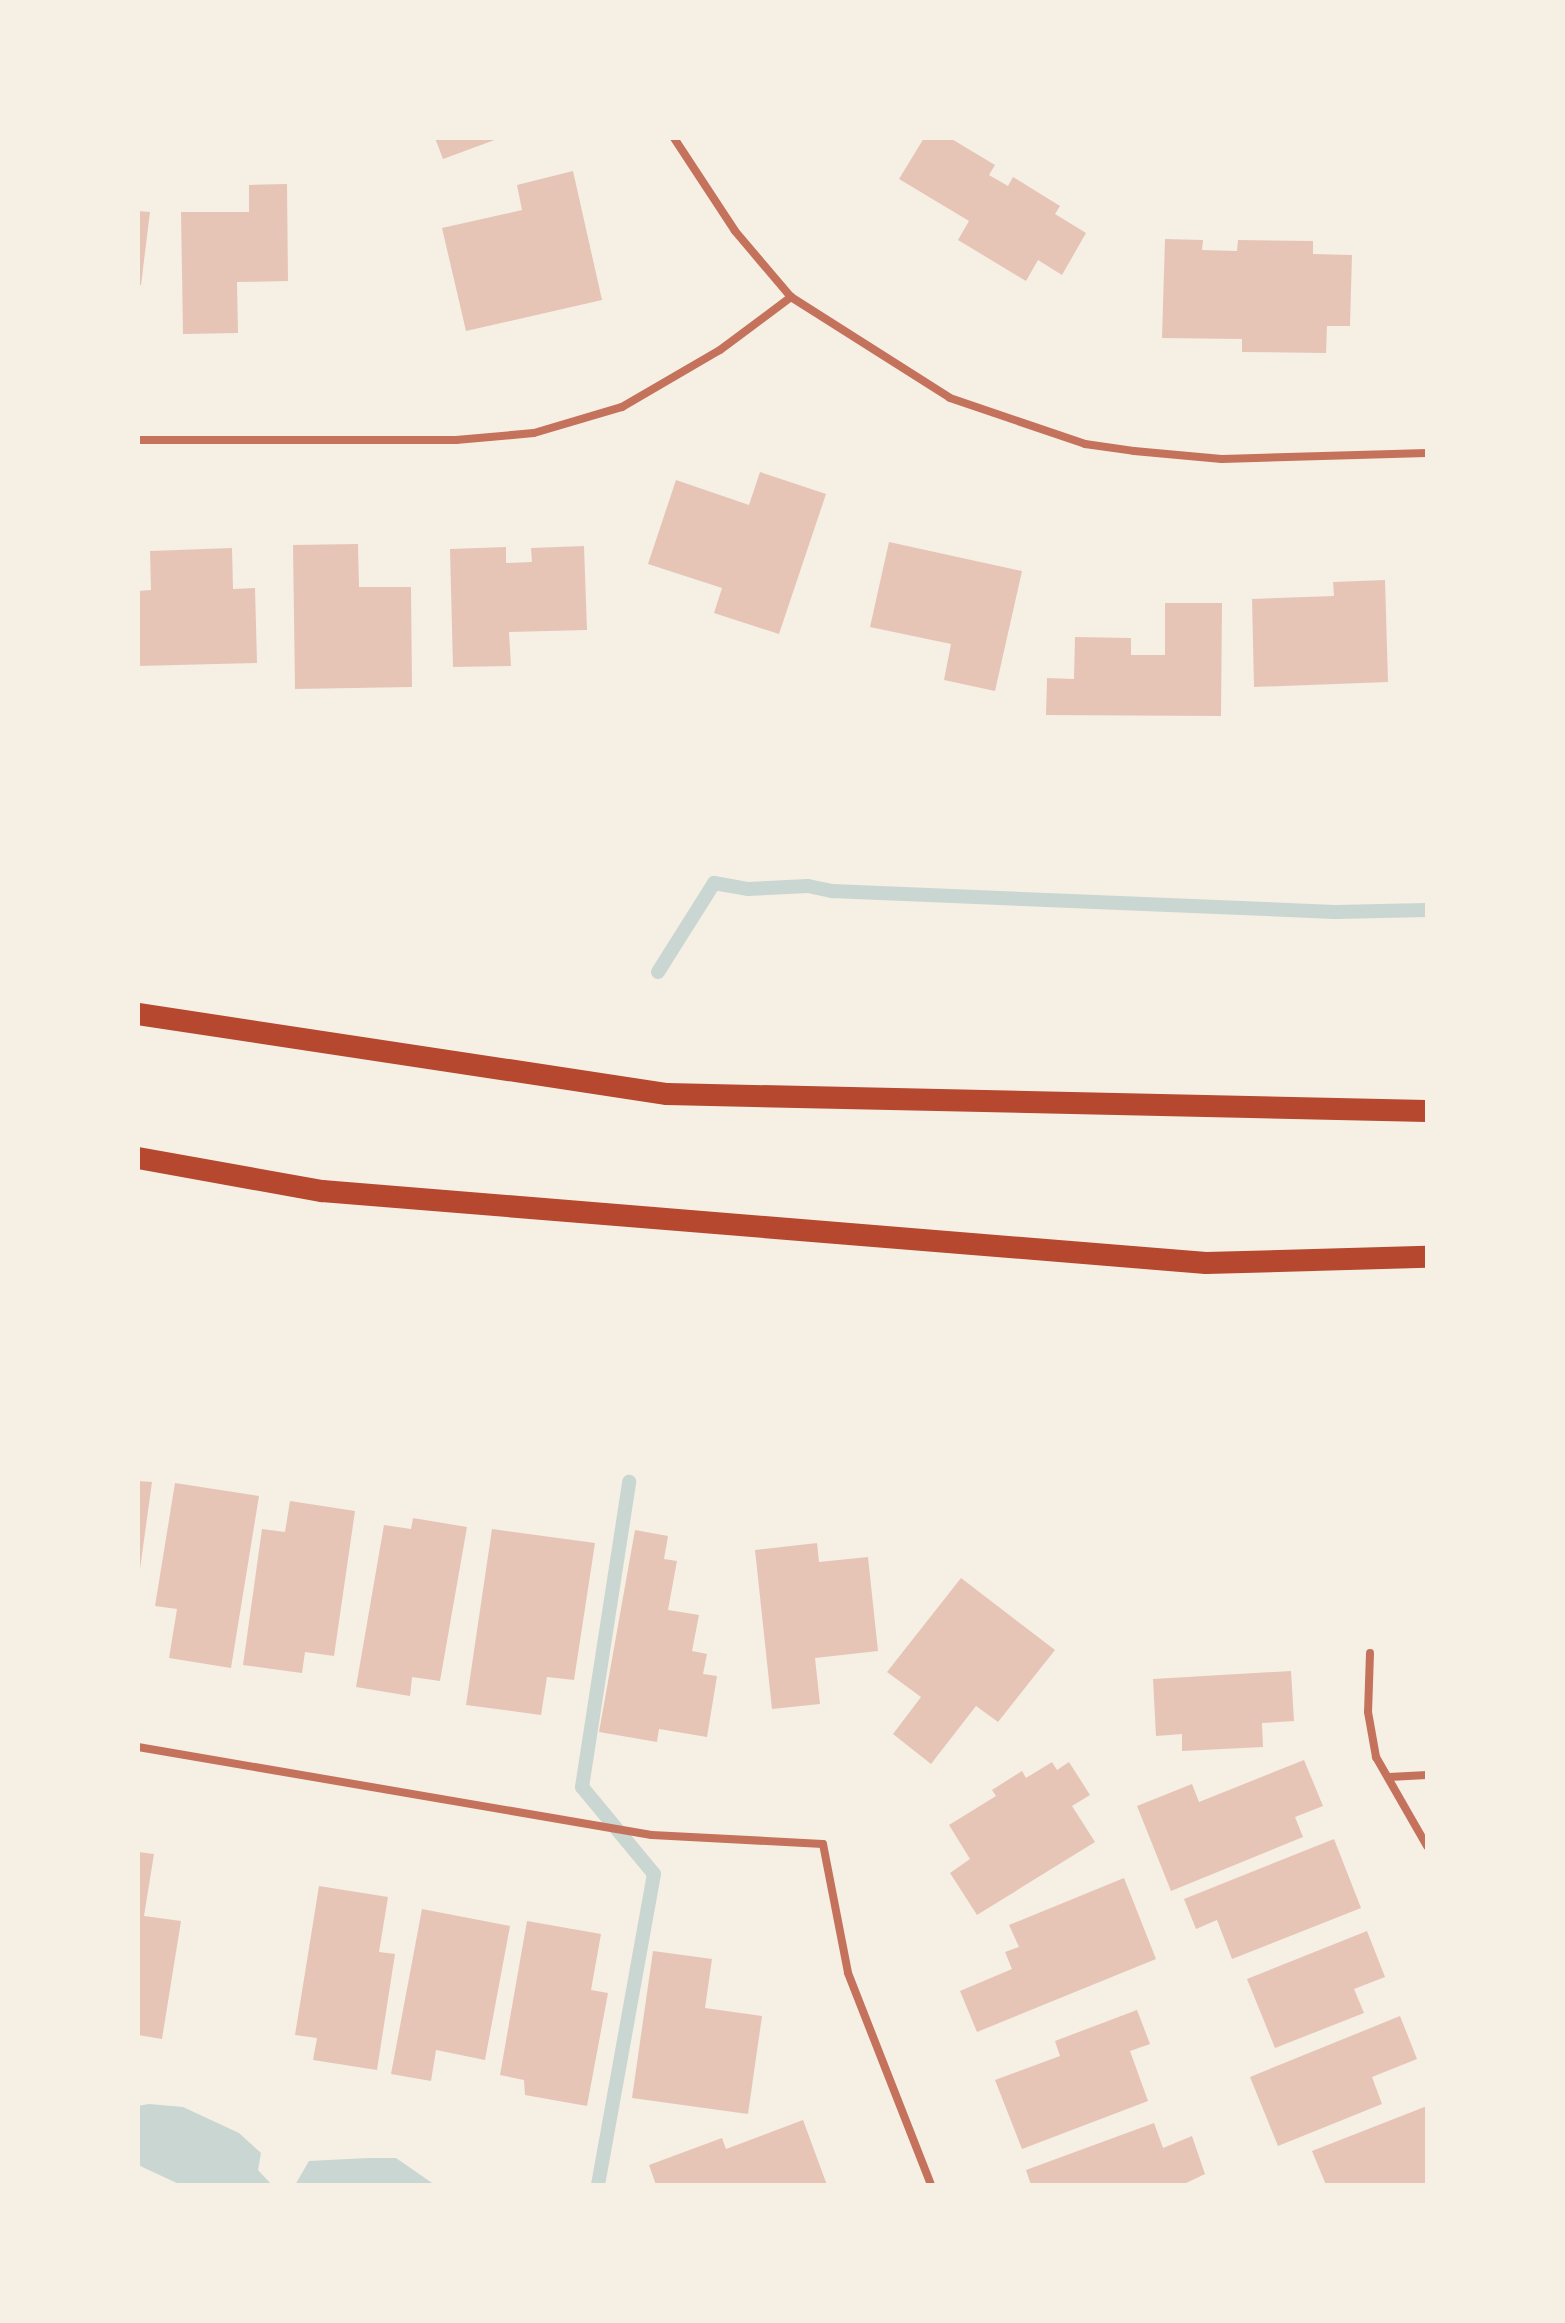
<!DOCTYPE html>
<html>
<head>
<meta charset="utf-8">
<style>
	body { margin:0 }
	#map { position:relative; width:1565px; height:2323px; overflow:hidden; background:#f6efe4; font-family:"Roboto Condensed",sans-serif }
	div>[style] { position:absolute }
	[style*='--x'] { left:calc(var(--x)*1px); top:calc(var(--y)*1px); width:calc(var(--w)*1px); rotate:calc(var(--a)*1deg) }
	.water>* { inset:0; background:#c9d6d2 }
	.stream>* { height:14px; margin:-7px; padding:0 7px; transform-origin:7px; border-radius:7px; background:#c9d6d2 }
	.building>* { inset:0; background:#e6c5b7 }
	.minor>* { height:8px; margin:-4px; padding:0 4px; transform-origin:4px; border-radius:4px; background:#c5725c }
	.trunk>* { height:22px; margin:-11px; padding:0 11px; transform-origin:11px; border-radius:11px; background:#b5482f }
	span { translate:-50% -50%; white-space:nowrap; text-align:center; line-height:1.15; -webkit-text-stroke:6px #f6efe4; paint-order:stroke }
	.frame { position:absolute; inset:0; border:140px solid #f6efe4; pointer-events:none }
</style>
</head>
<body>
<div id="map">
	<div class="water">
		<i style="clip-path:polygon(149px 2104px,183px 2107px,239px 2133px,261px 2153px,258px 2170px,272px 2185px,181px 2185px,138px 2165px,138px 2106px)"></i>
		<i style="clip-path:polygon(369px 2158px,396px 2158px,435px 2185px,295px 2185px,309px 2161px)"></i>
	</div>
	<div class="stream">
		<i style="--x:658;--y:972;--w:105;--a:-57.8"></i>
		<i style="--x:714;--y:883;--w:35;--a:10"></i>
		<i style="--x:748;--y:889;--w:60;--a:-2.9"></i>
		<i style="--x:808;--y:886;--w:25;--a:12"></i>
		<i style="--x:832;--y:891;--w:503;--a:2.39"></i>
		<i style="--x:1335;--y:912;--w:92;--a:-1.2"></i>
		<i style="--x:598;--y:2185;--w:316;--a:-79.8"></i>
		<i style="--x:654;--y:1874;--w:113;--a:-129.6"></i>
		<i style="--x:582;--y:1787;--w:309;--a:-81.2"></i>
	</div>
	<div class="building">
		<i style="clip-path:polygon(435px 138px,500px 138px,443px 159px)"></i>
		<i style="clip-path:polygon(924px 138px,950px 138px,995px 165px,989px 175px,1008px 186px,1013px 177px,1060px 206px,1055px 214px,1086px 233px,1062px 275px,1038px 260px,1026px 281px,958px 240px,969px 221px,899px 179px)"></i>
		<i style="clip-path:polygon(573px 171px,602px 300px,466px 331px,442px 228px,522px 210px,517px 185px)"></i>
		<i style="clip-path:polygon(287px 184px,288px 281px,237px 282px,238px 333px,183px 334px,181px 212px,249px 212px,249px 185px)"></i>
		<i style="clip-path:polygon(138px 211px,150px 212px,141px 285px,138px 285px)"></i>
		<i style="clip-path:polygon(1165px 239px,1203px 240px,1202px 250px,1237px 251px,1238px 240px,1313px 241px,1313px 254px,1352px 255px,1350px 326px,1327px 326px,1326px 353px,1242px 352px,1242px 339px,1162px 338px)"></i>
		<i style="clip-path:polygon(760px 472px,826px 494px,779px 634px,714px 613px,722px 588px,648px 564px,676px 480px,749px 505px)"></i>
		<i style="clip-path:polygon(889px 542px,1022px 571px,995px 691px,944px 680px,951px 644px,870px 627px)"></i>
		<i style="clip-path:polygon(358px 544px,359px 587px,411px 587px,412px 687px,295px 689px,293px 545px)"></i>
		<i style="clip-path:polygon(584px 546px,587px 630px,509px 632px,511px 666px,453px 667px,450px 549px,506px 547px,506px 563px,532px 562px,531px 548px)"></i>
		<i style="clip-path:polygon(232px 548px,233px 589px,255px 588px,257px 663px,138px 666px,138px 591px,151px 590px,150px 551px)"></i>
		<i style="clip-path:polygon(1385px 580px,1388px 682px,1254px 687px,1252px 599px,1334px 596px,1333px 582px)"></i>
		<i style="clip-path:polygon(1165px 603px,1222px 603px,1221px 716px,1046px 715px,1047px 678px,1074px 679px,1075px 637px,1131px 638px,1131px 655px,1165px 655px)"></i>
		<i style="clip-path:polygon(138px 1481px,152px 1482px,140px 1569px,138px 1568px)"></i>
		<i style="clip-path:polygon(175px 1483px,259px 1496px,231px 1668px,169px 1658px,177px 1609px,155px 1606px)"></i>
		<i style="clip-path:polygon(290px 1501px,355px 1511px,334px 1656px,305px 1652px,302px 1673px,243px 1665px,262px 1529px,285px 1532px)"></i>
		<i style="clip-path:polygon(413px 1518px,467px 1527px,440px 1681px,412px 1677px,410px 1696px,356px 1687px,384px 1525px,411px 1529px)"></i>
		<i style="clip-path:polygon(492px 1529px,595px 1543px,574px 1680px,547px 1677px,541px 1715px,466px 1705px)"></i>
		<i style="clip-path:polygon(635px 1530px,668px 1536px,664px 1559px,677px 1561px,668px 1610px,699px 1615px,692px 1651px,707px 1654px,703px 1674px,717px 1676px,707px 1737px,659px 1729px,657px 1742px,599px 1732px)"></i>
		<i style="clip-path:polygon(817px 1543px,819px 1562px,868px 1557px,878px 1651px,815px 1658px,820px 1704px,772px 1709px,755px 1550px)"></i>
		<i style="clip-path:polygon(961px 1578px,1055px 1650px,998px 1722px,976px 1706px,931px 1764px,893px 1734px,921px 1697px,887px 1672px)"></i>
		<i style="clip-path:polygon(1291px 1671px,1294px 1721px,1262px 1723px,1263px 1747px,1182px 1751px,1182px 1734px,1156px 1736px,1153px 1679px)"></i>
		<i style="clip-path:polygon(1304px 1760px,1323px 1806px,1295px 1817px,1303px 1837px,1171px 1891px,1137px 1806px,1192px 1784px,1199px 1802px)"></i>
		<i style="clip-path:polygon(1052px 1762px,1057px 1770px,1069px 1762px,1090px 1795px,1072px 1806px,1095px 1842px,977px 1915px,950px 1873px,970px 1859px,949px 1825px,996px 1796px,992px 1790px,1022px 1771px,1026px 1778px)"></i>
		<i style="clip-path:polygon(1334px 1839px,1361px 1908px,1232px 1959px,1217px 1920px,1196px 1929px,1184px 1899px)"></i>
		<i style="clip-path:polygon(138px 1852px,154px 1854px,144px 1916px,181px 1921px,162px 2039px,138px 2035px)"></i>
		<i style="clip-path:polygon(1124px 1878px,1156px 1959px,977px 2032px,960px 1991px,1012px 1969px,1005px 1952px,1019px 1947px,1009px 1925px)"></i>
		<i style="clip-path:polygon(319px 1886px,388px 1897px,379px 1952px,395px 1954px,377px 2070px,313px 2060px,317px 2038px,295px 2035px)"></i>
		<i style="clip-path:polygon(422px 1909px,510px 1926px,485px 2060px,436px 2050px,431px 2081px,391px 2074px)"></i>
		<i style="clip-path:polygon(527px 1921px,601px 1934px,591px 1990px,608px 1993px,587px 2106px,525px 2095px,524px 2080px,500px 2075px)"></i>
		<i style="clip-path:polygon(1367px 1931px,1385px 1977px,1354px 1989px,1364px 2013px,1275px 2048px,1247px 1979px)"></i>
		<i style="clip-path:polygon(653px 1951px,712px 1959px,705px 2008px,762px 2016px,748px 2114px,632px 2098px)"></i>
		<i style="clip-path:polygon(1137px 2010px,1150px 2044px,1130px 2051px,1148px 2101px,1022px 2149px,995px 2080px,1060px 2056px,1055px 2041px)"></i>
		<i style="clip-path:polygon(1400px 2016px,1417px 2059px,1372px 2077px,1382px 2104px,1278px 2146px,1250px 2077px)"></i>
		<i style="clip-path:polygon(1427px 2106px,1427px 2185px,1326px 2185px,1312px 2151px)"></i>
		<i style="clip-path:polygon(803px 2120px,827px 2185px,656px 2185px,649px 2165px,722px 2138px,726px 2149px)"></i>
		<i style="clip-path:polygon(1154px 2123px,1163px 2148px,1192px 2136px,1205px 2174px,1182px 2185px,1031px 2185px,1026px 2170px)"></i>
	</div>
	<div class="minor">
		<i style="--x:674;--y:138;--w:111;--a:56.7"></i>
		<i style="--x:735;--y:231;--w:87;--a:49.7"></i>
		<i style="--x:791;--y:297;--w:188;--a:32.4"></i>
		<i style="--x:950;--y:398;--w:143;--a:18.8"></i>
		<i style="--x:1085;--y:444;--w:49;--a:8.1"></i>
		<i style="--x:1134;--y:451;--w:88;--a:5.2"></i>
		<i style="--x:1222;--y:459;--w:205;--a:-1.7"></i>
		<i style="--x:138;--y:440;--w:318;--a:0"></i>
		<i style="--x:456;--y:440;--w:78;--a:-5.1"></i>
		<i style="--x:534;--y:433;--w:92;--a:-16.5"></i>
		<i style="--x:622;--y:407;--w:113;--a:-30.2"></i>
		<i style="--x:720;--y:350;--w:89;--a:-36.7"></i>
		<i style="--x:1370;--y:1653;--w:59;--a:91.9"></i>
		<i style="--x:1368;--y:1712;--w:46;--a:79.9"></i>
		<i style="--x:1376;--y:1757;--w:103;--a:60.2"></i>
		<i style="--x:138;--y:1747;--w:521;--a:9.72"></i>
		<i style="--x:652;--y:1835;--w:171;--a:3"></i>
		<i style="--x:823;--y:1844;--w:131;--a:79"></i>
		<i style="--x:848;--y:1973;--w:228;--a:68.6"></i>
		<i style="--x:1389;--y:1777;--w:38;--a:-3"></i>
	</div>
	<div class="trunk">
		<i style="--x:138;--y:1014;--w:535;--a:8.6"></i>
		<i style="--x:667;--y:1094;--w:760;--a:1.28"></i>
		<i style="--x:138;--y:1158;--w:187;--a:10.2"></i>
		<i style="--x:322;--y:1191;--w:887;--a:4.66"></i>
		<i style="--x:1206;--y:1263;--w:221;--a:-1.6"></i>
	</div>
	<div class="frame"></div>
</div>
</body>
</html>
